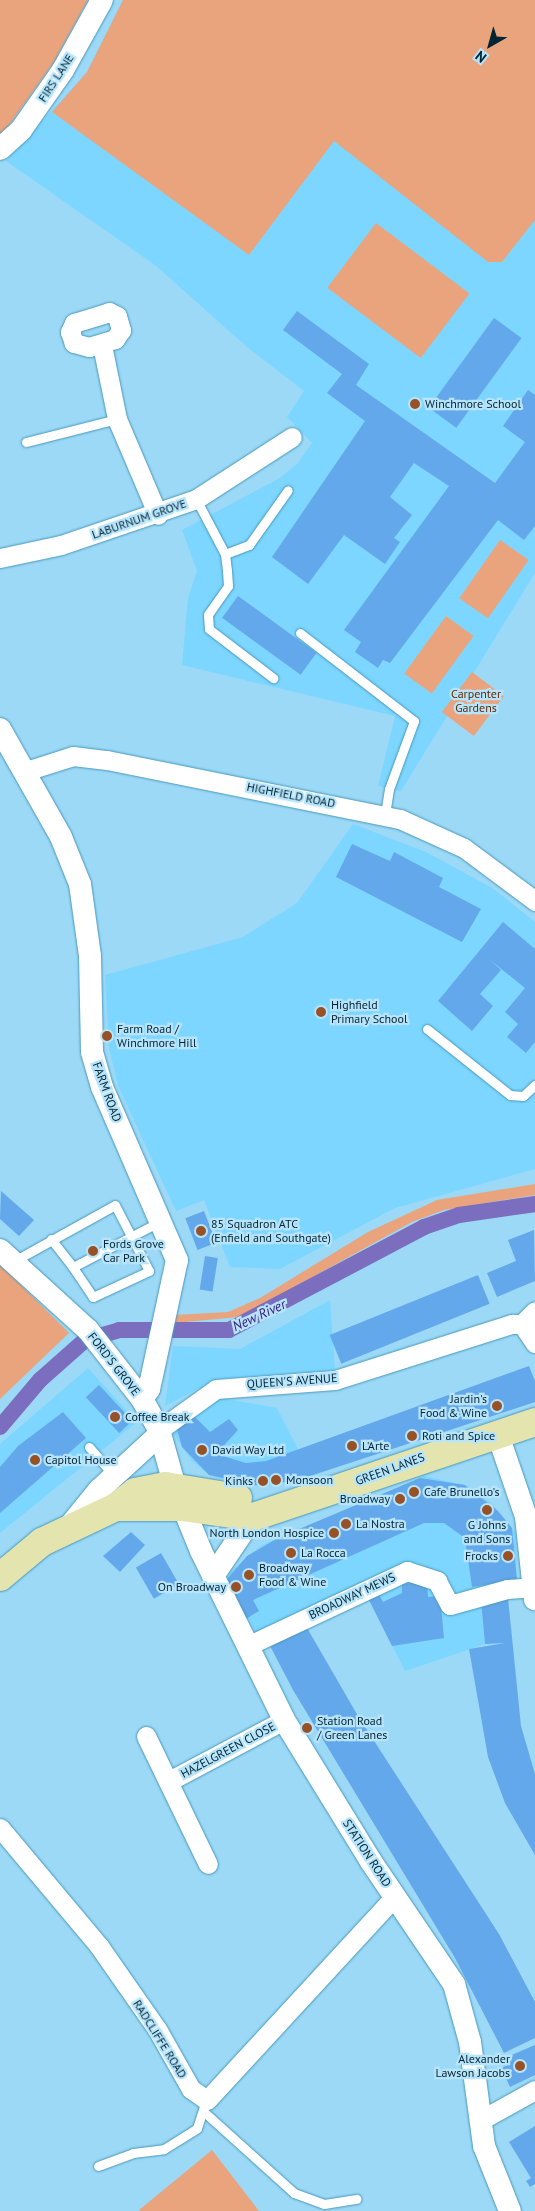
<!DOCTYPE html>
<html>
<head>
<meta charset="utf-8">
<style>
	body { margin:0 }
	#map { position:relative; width:535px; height:2211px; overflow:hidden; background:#9cd9f7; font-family:"PT Sans",sans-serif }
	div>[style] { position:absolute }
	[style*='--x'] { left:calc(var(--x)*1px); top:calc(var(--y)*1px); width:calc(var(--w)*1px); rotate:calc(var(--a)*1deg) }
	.built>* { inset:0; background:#7cd6ff }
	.green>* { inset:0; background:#e9a47e; transform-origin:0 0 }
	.canal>* { height:16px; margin:-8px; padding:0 8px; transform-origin:8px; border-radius:8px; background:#7b6ebf }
	.building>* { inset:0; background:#63a8eb; transform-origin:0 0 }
	.roads { filter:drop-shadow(0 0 1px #4898bb) drop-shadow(0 0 1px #4898bb) }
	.service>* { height:9px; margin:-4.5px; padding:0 4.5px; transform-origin:4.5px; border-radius:4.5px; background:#fff }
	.minor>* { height:19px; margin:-9.5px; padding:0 9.5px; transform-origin:9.5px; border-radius:9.5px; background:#fff }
	.tertiary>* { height:22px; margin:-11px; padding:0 11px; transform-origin:11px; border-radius:11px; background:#fff }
	.primary>* { height:28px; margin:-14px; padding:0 14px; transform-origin:14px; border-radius:14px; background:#e4e5ae }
	.dots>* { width:14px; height:14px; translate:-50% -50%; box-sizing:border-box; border:2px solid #b7e4fa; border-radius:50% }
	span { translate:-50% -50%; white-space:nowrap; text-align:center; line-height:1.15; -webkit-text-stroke:4.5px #b7e4fa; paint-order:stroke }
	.street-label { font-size:12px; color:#022533 }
	.poi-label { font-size:12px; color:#022533 }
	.left { translate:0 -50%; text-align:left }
	.right { translate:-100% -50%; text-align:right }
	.park-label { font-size:12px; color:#602b05 }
	.water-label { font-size:14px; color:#3a1d7e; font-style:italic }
	.north { position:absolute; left:465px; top:20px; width:50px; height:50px; -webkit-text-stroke:4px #b7e4fa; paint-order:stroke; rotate:218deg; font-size:14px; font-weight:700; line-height:20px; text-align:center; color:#022533 }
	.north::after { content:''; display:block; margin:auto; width:18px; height:22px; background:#022533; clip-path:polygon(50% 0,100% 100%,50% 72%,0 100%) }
</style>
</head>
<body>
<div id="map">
	<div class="built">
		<i style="clip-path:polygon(123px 0,535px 58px,535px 573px,401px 791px,378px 786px,395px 716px,182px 665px,188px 598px,197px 571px,182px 530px,278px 479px,297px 464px,312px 443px,287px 417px,304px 391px,247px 347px,155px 265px,6px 161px,87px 72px)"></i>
		<i style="clip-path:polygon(353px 824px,426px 852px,494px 889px,535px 922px,535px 1169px,395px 1208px,280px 1269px,230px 1267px,204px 1200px,176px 1211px,119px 1088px,109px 1049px,105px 975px,243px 937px,297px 903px)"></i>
		<i style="clip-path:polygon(330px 1300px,335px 1370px,217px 1379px,165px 1406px,173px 1346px,240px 1349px)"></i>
		<i style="clip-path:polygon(88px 1368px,137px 1422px,0 1533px,0 1444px)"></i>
		<i style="clip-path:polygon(222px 1398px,277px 1408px,312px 1477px,263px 1487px,240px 1484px,209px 1475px,191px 1460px,170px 1428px)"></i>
		<i style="clip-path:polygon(424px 1476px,465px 1485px,491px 1503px,516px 1533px,517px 1596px,481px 1601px,485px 1644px,405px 1671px,364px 1590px,256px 1634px,228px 1574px,262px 1545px)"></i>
	</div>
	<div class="green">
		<i style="clip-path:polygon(0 0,88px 0,54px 62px,0 138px)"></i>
		<i style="clip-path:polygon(123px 0,535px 0,535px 220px,502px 262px,488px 262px,334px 141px,249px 255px,52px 112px,87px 72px)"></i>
		<i style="left:376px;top:223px;width:117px;height:81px;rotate:37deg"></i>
		<i style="left:500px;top:540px;width:35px;height:71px;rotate:35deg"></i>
		<i style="left:446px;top:616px;width:34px;height:71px;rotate:36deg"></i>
		<i style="left:472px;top:672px;width:40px;height:50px;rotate:37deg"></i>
		<i style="clip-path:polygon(535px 1184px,535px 1195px,444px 1210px,412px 1222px,240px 1317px,173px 1323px,174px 1315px,228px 1312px,260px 1298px,368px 1232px,437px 1200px)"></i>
		<i style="clip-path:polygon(0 1264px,69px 1333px,0 1399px)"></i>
		<i style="clip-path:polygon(212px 2150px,259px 2211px,140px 2211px,139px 2210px)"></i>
	</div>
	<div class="canal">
		<i style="--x:0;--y:1427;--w:62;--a:-49.6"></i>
		<i style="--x:40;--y:1380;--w:60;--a:-41.6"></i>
		<i style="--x:85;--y:1340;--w:35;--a:-16"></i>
		<i style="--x:119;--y:1330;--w:110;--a:0"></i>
		<i style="--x:229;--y:1330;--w:221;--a:-27.8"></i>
		<i style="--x:424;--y:1227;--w:37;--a:-19"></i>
		<i style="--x:459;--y:1215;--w:77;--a:-8.2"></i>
	</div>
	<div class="building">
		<i style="clip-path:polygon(297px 311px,369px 364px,356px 385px,495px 483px,525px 442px,503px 426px,528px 390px,535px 395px,535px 526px,524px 540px,498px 520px,390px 663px,383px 660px,378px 668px,355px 652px,361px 642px,344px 630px,449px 486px,414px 463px,390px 497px,412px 515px,394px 538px,400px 542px,385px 564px,344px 535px,308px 584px,272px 557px,365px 421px,327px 393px,342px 374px,283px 330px)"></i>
		<i style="left:494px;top:318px;width:34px;height:111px;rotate:36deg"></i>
		<i style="left:238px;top:596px;width:97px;height:27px;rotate:36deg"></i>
		<i style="clip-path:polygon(352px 844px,390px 861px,394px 852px,443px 878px,439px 887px,481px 909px,462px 942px,336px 877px)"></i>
		<i style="clip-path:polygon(503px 922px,535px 949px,535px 1042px,526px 1053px,507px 1037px,518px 1024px,505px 1012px,525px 988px,489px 959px,501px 970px,480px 994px,493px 1006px,472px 1031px,438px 1001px)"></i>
		<i style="clip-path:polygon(1px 1191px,34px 1220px,19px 1236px,0 1219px)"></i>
		<i style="left:204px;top:1211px;width:34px;height:20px;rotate:69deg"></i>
		<i style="clip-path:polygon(534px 1230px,535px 1281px,497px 1297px,487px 1273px,516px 1261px,508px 1240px)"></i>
		<i style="left:205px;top:1256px;width:13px;height:34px;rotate:9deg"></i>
		<i style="left:478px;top:1275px;width:31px;height:160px;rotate:68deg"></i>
		<i style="clip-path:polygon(529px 1366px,535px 1381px,535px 1402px,295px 1481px,255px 1485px,209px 1475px,182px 1447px,177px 1429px,194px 1416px,210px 1432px,229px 1419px,238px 1430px,216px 1454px,246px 1463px,266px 1461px)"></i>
		<i style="left:99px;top:1385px;width:49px;height:18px;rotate:47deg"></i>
		<i style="clip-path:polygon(63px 1412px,86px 1438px,0 1513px,0 1467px,18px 1446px)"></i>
		<i style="clip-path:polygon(420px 1478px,465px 1485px,498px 1511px,512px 1528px,517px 1580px,472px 1587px,465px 1538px,444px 1523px,424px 1523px,253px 1600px,259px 1611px,246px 1619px,227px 1579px,247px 1556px,278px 1538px)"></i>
		<i style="clip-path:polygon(131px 1532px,145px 1545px,120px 1572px,103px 1556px)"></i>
		<i style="left:161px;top:1553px;width:36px;height:29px;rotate:60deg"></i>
		<i style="clip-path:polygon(427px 1581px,428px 1597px,440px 1596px,444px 1638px,392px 1646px,364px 1590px,374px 1585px,383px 1602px,402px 1593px,402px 1584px)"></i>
		<i style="clip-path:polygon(508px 1598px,521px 1726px,535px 1774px,535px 1855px,505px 1803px,488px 1757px,469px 1649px,505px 1643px,485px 1644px,481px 1600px)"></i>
		<i style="clip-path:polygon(303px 1621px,358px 1716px,499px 1934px,535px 2002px,535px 2038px,504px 2053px,455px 1958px,293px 1690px,267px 1640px)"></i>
		<i style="clip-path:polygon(535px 2045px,535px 2075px,510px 2087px,501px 2068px,510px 2064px,507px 2057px)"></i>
		<i style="clip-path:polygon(535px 2126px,535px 2184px,530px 2187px,526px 2181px,531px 2178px,509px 2142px)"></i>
	</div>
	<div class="roads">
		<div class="service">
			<i style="--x:26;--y:442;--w:94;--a:-14.2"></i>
			<i style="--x:196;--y:499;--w:62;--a:62.2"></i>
			<i style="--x:225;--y:554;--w:17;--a:83"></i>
			<i style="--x:227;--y:571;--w:15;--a:86"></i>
			<i style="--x:228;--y:586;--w:35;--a:125"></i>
			<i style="--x:208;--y:615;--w:14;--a:86"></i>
			<i style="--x:209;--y:629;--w:81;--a:37.4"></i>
			<i style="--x:225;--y:554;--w:26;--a:-21"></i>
			<i style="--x:249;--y:545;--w:67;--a:-54.7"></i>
			<i style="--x:300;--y:633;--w:144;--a:37.7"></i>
			<i style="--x:414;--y:721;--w:72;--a:110.2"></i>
			<i style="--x:389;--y:789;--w:26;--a:99"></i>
			<i style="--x:427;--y:1029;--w:106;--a:38.5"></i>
			<i style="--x:510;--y:1095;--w:13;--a:4"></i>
			<i style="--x:523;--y:1096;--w:16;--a:-43"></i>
			<i style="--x:51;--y:1239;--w:36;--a:52"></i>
			<i style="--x:73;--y:1267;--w:99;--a:-27.6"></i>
			<i style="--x:14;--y:1261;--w:115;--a:-29"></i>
			<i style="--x:115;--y:1205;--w:74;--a:62.7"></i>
			<i style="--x:149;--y:1271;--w:62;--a:155.1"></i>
			<i style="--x:93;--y:1297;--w:36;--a:-124"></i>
			<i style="--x:89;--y:1447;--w:38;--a:49"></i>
			<i style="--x:203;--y:2111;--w:122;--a:42"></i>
			<i style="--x:294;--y:2193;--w:32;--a:20"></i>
			<i style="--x:324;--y:2204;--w:33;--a:-9"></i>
			<i style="--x:98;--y:2166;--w:37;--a:-20"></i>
			<i style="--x:133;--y:2153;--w:31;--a:-7"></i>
			<i style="--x:164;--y:2149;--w:39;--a:-32"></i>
			<i style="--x:197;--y:2128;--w:22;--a:-72"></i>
		</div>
		<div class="minor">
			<i style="--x:109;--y:312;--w:9;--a:27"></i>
			<i style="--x:117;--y:316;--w:15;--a:74"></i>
			<i style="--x:121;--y:330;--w:11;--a:124"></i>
			<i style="--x:115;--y:339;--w:27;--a:163"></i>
			<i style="--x:89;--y:347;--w:16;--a:-165"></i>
			<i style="--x:74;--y:343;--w:12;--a:-110"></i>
			<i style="--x:70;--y:332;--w:10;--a:-66"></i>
			<i style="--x:74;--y:323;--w:37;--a:-17"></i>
			<i style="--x:102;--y:345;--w:76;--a:78.5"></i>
			<i style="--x:117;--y:419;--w:104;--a:66.9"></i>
			<i style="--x:0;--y:558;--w:62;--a:-12"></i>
			<i style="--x:61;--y:545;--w:143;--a:-18.8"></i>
			<i style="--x:196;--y:499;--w:114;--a:-32.9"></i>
			<i style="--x:26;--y:771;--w:49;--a:-17.7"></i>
			<i style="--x:73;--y:756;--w:34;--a:7"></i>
			<i style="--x:107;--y:760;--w:299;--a:11.4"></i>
			<i style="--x:400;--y:819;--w:70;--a:24.4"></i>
			<i style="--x:464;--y:848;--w:89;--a:36.7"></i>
			<i style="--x:522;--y:1324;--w:18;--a:-45"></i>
			<i style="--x:159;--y:1430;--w:70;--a:-35.7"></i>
			<i style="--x:216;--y:1389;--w:119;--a:-4.3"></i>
			<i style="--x:335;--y:1380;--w:186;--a:-17.6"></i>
			<i style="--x:512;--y:1324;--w:10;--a:0"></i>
			<i style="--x:522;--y:1324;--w:23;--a:56"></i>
			<i style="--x:247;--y:1646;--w:177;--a:-25.1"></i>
			<i style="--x:407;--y:1571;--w:32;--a:18"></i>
			<i style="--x:437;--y:1581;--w:27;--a:62"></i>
			<i style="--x:450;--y:1605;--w:59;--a:-15.7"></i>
			<i style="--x:507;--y:1589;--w:27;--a:-4"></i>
			<i style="--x:146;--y:1736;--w:142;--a:64.2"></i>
			<i style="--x:171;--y:1780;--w:128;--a:-28"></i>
			<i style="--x:0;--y:1828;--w:154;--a:50"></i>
			<i style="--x:99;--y:1946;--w:101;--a:55.1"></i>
			<i style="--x:157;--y:2029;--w:69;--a:60.5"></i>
			<i style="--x:191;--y:2089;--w:19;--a:35"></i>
			<i style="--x:207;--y:2100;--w:277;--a:-47.3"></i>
			<i style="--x:479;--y:2121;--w:64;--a:-29"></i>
		</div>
		<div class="tertiary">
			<i style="--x:0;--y:149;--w:28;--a:-42"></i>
			<i style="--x:21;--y:130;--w:73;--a:-55"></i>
			<i style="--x:63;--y:70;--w:80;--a:-60.9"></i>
			<i style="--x:0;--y:729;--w:124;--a:60.5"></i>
			<i style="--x:61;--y:837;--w:51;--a:68"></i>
			<i style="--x:80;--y:884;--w:73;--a:82.1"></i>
			<i style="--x:90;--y:956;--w:96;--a:88.8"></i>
			<i style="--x:92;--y:1052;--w:36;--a:74"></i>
			<i style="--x:102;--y:1087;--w:189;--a:66.6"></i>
			<i style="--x:177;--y:1260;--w:132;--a:102.2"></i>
			<i style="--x:149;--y:1389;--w:12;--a:125"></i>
			<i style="--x:0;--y:1250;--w:119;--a:42.3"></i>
			<i style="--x:88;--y:1330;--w:88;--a:52"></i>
			<i style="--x:142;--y:1399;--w:35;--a:61"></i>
			<i style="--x:159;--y:1430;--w:59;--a:74.3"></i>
			<i style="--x:175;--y:1487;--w:69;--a:67.9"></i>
			<i style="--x:201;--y:1551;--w:188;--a:63.8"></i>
			<i style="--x:284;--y:1720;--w:164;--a:58.4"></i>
			<i style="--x:370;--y:1860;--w:150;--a:55.9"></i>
			<i style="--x:454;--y:1984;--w:60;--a:74.6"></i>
			<i style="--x:470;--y:2042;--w:105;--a:82.3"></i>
			<i style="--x:484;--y:2146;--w:70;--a:68.2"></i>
			<i style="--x:498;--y:1435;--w:87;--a:71.1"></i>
			<i style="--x:526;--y:1517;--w:83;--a:83.8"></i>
			<i style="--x:69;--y:1527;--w:48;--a:-51"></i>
			<i style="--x:99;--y:1490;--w:83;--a:-42.6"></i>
			<i style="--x:213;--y:1576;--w:71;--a:-55.9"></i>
		</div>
		<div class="primary">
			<i style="--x:116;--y:1507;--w:66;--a:0"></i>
			<i style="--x:182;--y:1507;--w:72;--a:8"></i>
			<i style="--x:253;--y:1517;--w:298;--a:-18.6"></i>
			<i style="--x:0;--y:1577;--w:55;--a:-39.8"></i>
			<i style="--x:42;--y:1542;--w:82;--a:-25.3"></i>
			<i style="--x:116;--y:1507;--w:24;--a:-38"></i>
			<i style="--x:135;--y:1492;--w:31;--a:-11"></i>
			<i style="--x:165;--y:1486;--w:74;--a:9.3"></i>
		</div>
	</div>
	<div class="dots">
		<i style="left:415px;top:404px;background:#975127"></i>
		<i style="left:321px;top:1012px;background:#975127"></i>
		<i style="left:107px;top:1036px;background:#975127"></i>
		<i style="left:201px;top:1231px;background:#975127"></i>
		<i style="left:93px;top:1251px;background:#975127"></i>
		<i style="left:497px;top:1406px;background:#975127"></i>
		<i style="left:115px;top:1417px;background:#975127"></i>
		<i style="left:412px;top:1436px;background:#975127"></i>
		<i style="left:352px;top:1446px;background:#975127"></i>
		<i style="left:202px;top:1450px;background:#975127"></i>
		<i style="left:35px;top:1460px;background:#975127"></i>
		<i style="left:276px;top:1480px;background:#975127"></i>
		<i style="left:263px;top:1481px;background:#975127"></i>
		<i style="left:414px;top:1492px;background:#975127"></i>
		<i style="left:400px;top:1499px;background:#975127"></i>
		<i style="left:487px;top:1510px;background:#975127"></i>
		<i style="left:346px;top:1524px;background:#975127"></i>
		<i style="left:334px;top:1533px;background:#975127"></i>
		<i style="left:291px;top:1553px;background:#975127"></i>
		<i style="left:508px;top:1556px;background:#975127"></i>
		<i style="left:249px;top:1575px;background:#975127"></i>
		<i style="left:236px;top:1587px;background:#975127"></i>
		<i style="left:307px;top:1728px;background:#975127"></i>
		<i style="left:520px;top:2066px;background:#975127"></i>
	</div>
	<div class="street-label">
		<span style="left:56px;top:78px;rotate:-57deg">FIRS LANE</span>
		<span style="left:139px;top:519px;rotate:-19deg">LABURNUM GROVE</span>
		<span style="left:291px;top:795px;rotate:11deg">HIGHFIELD ROAD</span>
		<span style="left:107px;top:1092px;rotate:70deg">FARM ROAD</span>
		<span style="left:114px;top:1364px;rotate:52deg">FORD'S GROVE</span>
		<span style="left:292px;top:1381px;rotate:-4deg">QUEEN'S AVENUE</span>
		<span style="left:390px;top:1469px;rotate:-20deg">GREEN LANES</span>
		<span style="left:352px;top:1596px;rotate:-25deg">BROADWAY MEWS</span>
		<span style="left:228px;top:1750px;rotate:-28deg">HAZELGREEN CLOSE</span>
		<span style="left:367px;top:1853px;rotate:57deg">STATION ROAD</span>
		<span style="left:160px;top:2039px;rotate:58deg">RADCLIFFE ROAD</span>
	</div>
	<div class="poi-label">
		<span class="left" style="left:425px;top:404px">Winchmore School</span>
		<span class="left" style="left:331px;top:1012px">Highfield<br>Primary School</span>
		<span class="left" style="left:117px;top:1036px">Farm Road /<br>Winchmore Hill</span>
		<span class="left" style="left:211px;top:1231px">85 Squadron ATC<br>(Enfield and Southgate)</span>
		<span class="left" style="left:103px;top:1251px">Fords Grove<br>Car Park</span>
		<span class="right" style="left:487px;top:1406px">Jardin's<br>Food &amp; Wine</span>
		<span class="left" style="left:125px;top:1417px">Coffee Break</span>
		<span class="left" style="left:422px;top:1436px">Roti and Spice</span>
		<span class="left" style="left:362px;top:1446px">L'Arte</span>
		<span class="left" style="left:212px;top:1450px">David Way Ltd</span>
		<span class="left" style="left:45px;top:1460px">Capitol House</span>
		<span class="left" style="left:286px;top:1480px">Monsoon</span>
		<span class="right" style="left:253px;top:1481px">Kinks</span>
		<span class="left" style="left:424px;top:1492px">Cafe Brunello's</span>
		<span class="right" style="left:390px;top:1499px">Broadway</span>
		<span class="left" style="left:356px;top:1524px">La Nostra</span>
		<span style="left:487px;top:1532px">G Johns<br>and Sons</span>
		<span class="right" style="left:324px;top:1533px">North London Hospice</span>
		<span class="left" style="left:301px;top:1553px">La Rocca</span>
		<span class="right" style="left:498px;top:1556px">Frocks</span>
		<span class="left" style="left:259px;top:1575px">Broadway<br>Food &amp; Wine</span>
		<span class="right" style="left:226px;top:1587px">On Broadway</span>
		<span class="left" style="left:317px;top:1728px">Station Road<br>/ Green Lanes</span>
		<span class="right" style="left:510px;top:2066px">Alexander<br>Lawson Jacobs</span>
	</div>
	<div class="park-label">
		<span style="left:476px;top:701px">Carpenter<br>Gardens</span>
	</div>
	<div class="water-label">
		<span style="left:259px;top:1315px;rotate:-25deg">New River</span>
	</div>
	<div class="north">N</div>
</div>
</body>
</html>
